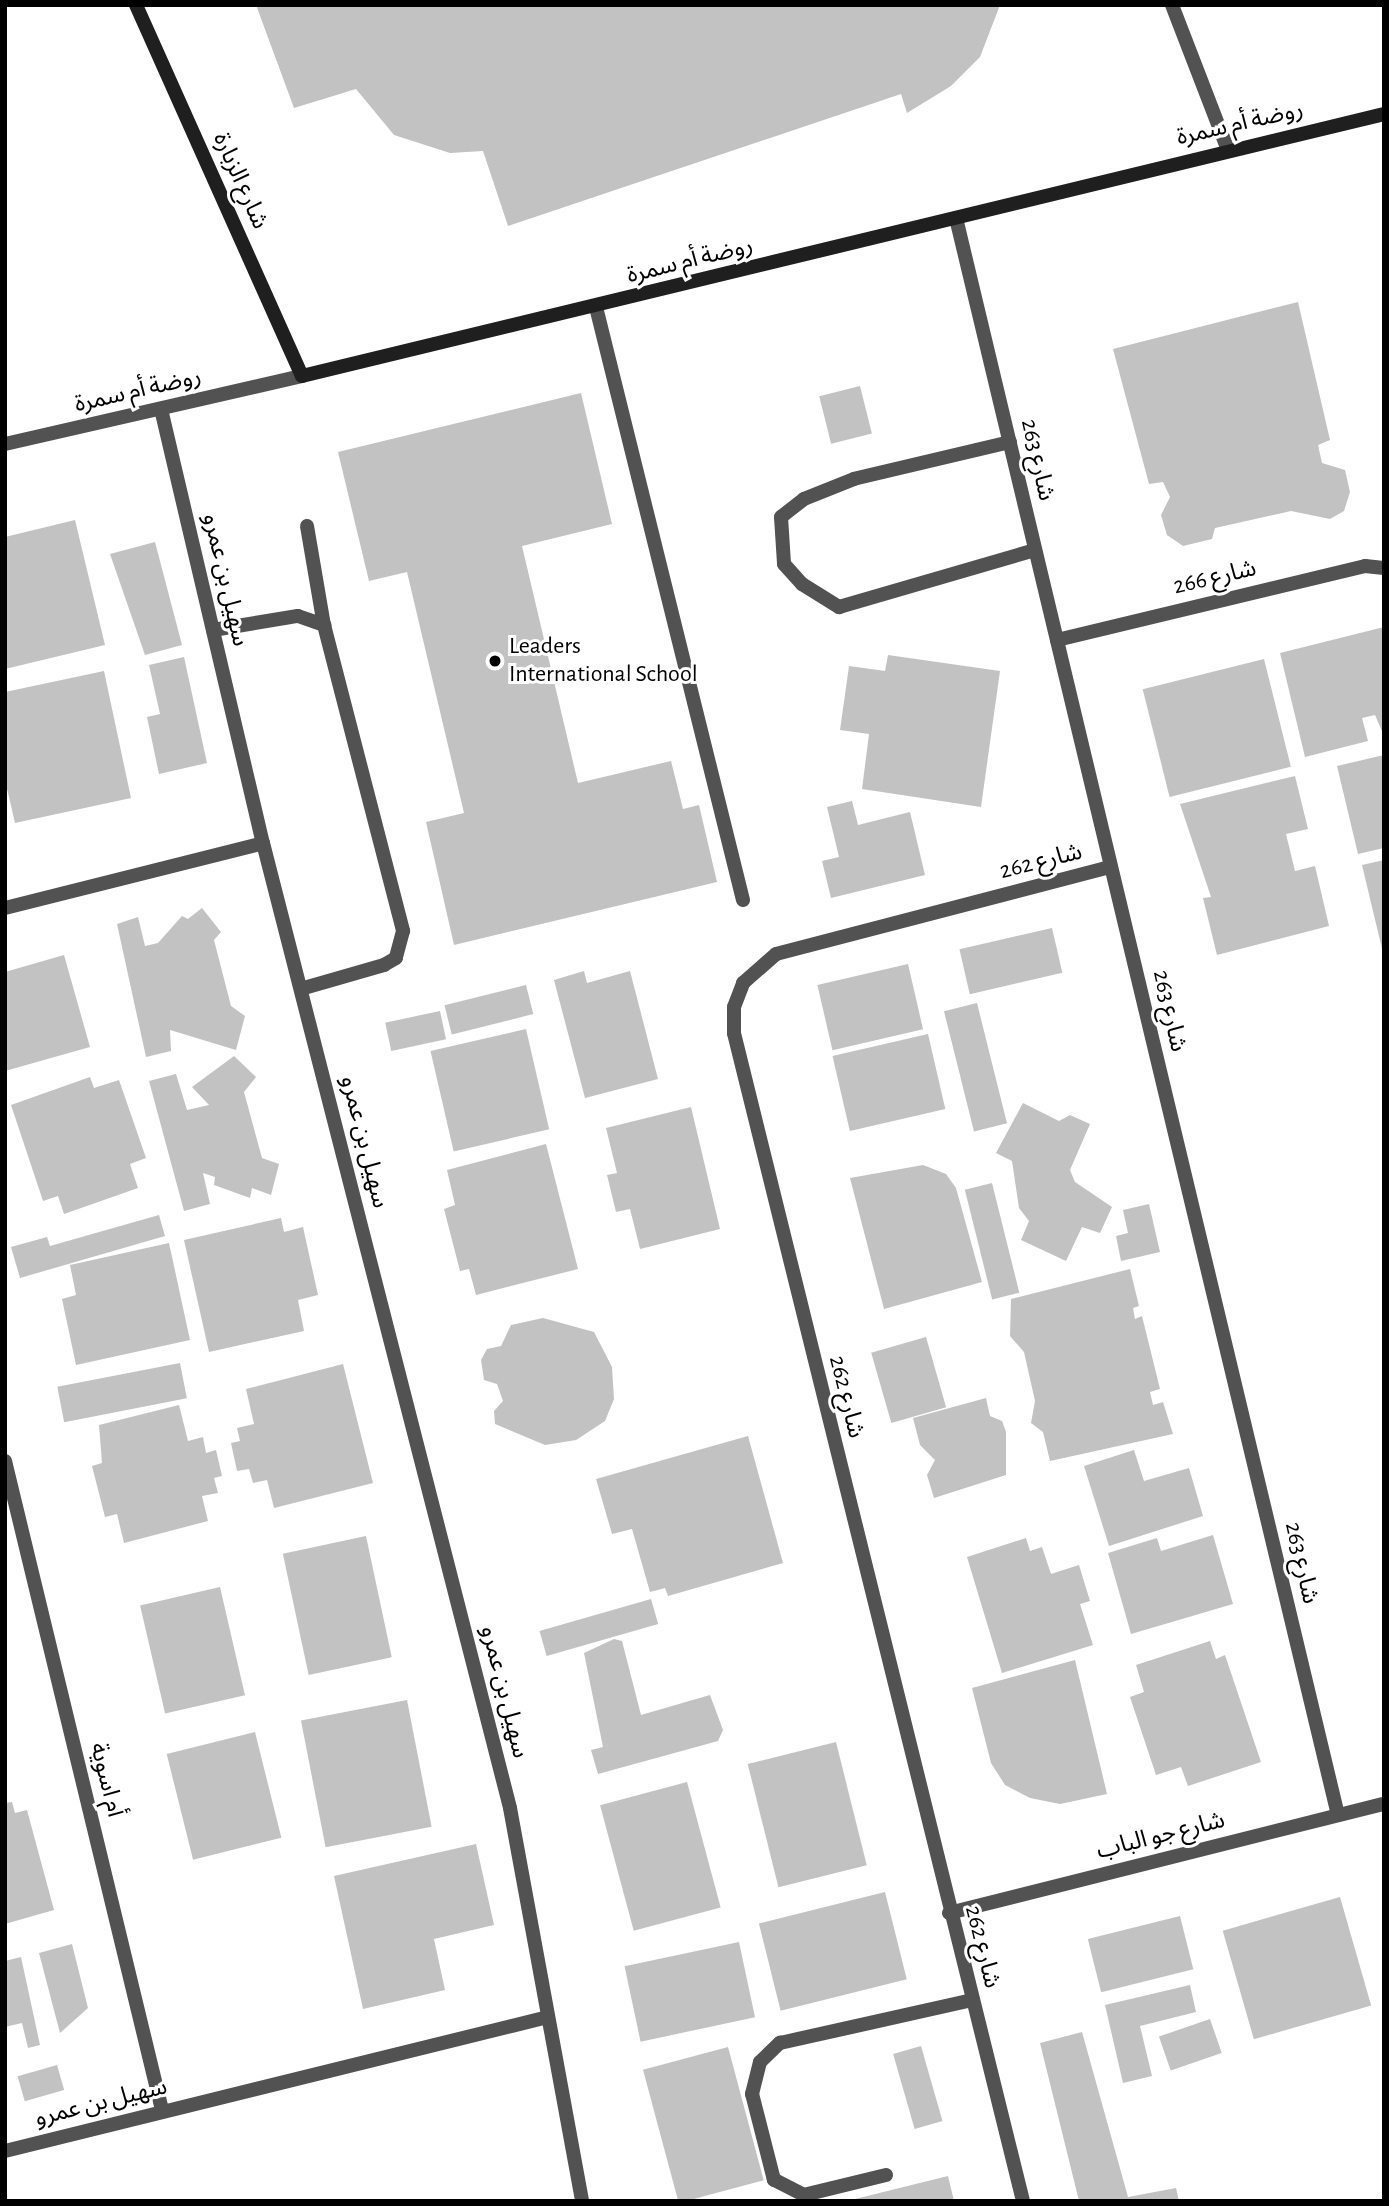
<!DOCTYPE html>
<html>
<head>
<meta charset="utf-8">
<style>
	body { margin:0 }
	#map { position:relative; width:1389px; height:2206px; overflow:hidden; background:#fff; font-family:"Alegreya Sans","Noto Sans Arabic",sans-serif }
	div>[style] { position:absolute }
	[style*='--x'] { left:calc(var(--x)*1px); top:calc(var(--y)*1px); width:calc(var(--w)*1px); rotate:calc(var(--a)*1deg) }
	.building>* { inset:0; background:#c2c2c2; transform-origin:0 0 }
	.lane>* { height:14px; margin:-7px; padding:0 7px; transform-origin:7px; border-radius:7px; background:#525252 }
	.street>* { height:14px; margin:-7px; padding:0 7px; transform-origin:7px; border-radius:7px; background:#525252 }
	.secondary>* { height:14px; margin:-7px; padding:0 7px; transform-origin:7px; border-radius:7px; background:#1f1f1f }
	.dots>* { width:19px; height:19px; translate:-50% -50%; box-sizing:border-box; border:4px solid #fff; border-radius:50% }
	span { translate:-50% -50%; white-space:nowrap; text-align:center; line-height:1.15; -webkit-text-stroke:6px #fff; paint-order:stroke }
	.street-label { font-size:24px; color:#000 }
	.poi-label { font-size:24px; color:#000 }
	.left { translate:0 -50%; text-align:left }
	.frame { position:absolute; inset:0; border:7px solid #000; pointer-events:none }
</style>
</head>
<body>
<div id="map">
	<div class="building">
		<i style="clip-path:polygon(256px 5px,1000px 5px,980px 57px,951px 86px,907px 113px,901px 94px,508px 226px,483px 151px,450px 153px,394px 135px,356px 89px,294px 108px)"></i>
		<i style="clip-path:polygon(1298px 302px,1330px 440px,1318px 445px,1322px 463px,1345px 470px,1350px 492px,1344px 511px,1330px 519px,1291px 511px,1215px 528px,1212px 539px,1183px 546px,1167px 535px,1161px 515px,1170px 497px,1163px 482px,1149px 484px,1113px 349px)"></i>
		<i style="left:860px;top:386px;width:49px;height:42px;rotate:76deg"></i>
		<i style="clip-path:polygon(581px 393px,612px 524px,522px 546px,578px 783px,671px 761px,683px 809px,699px 805px,717px 882px,454px 945px,426px 822px,464px 813px,407px 572px,369px 581px,338px 452px)"></i>
		<i style="clip-path:polygon(75px 520px,105px 645px,5px 669px,5px 537px)"></i>
		<i style="clip-path:polygon(155px 542px,182px 645px,145px 655px,110px 554px)"></i>
		<i style="clip-path:polygon(1384px 627px,1384px 736px,1375px 715px,1362px 718px,1368px 741px,1305px 757px,1280px 653px)"></i>
		<i style="clip-path:polygon(888px 655px,1000px 671px,981px 807px,862px 789px,869px 734px,840px 730px,849px 666px,885px 671px)"></i>
		<i style="clip-path:polygon(184px 657px,207px 763px,159px 774px,147px 717px,160px 714px,149px 665px)"></i>
		<i style="left:1264px;top:659px;width:111px;height:125px;rotate:76deg"></i>
		<i style="clip-path:polygon(104px 671px,131px 798px,15px 823px,5px 780px,5px 692px)"></i>
		<i style="clip-path:polygon(1384px 755px,1384px 848px,1358px 854px,1337px 766px)"></i>
		<i style="clip-path:polygon(1295px 776px,1308px 829px,1286px 834px,1295px 871px,1315px 866px,1329px 926px,1217px 955px,1203px 898px,1211px 897px,1180px 804px)"></i>
		<i style="clip-path:polygon(852px 801px,858px 825px,910px 812px,925px 875px,831px 898px,822px 861px,839px 857px,827px 807px)"></i>
		<i style="clip-path:polygon(1384px 860px,1384px 953px,1383px 953px,1362px 865px)"></i>
		<i style="clip-path:polygon(202px 908px,221px 932px,214px 940px,231px 1006px,245px 1016px,236px 1050px,170px 1030px,171px 1051px,146px 1057px,117px 924px,138px 917px,145px 946px,158px 943px,182px 916px,188px 919px)"></i>
		<i style="left:1052px;top:928px;width:46px;height:95px;rotate:77deg"></i>
		<i style="clip-path:polygon(64px 955px,90px 1047px,5px 1071px,5px 972px)"></i>
		<i style="left:908px;top:964px;width:67px;height:93px;rotate:77deg"></i>
		<i style="clip-path:polygon(584px 971px,587px 983px,630px 971px,658px 1079px,585px 1098px,554px 980px)"></i>
		<i style="left:526px;top:985px;width:30px;height:84px;rotate:76deg"></i>
		<i style="left:977px;top:1003px;width:124px;height:34px;rotate:76deg"></i>
		<i style="left:440px;top:1011px;width:29px;height:56px;rotate:78deg"></i>
		<i style="left:526px;top:1029px;width:103px;height:98px;rotate:77deg"></i>
		<i style="left:928px;top:1034px;width:77px;height:98px;rotate:77deg"></i>
		<i style="clip-path:polygon(234px 1056px,256px 1077px,244px 1092px,262px 1158px,279px 1164px,271px 1195px,252px 1188px,250px 1198px,214px 1185px,215px 1177px,203px 1173px,210px 1204px,184px 1211px,149px 1081px,176px 1074px,187px 1110px,209px 1105px,192px 1087px)"></i>
		<i style="clip-path:polygon(90px 1077px,94px 1088px,119px 1080px,146px 1158px,130px 1164px,138px 1188px,64px 1214px,58px 1196px,43px 1201px,11px 1105px)"></i>
		<i style="clip-path:polygon(1023px 1103px,1059px 1121px,1070px 1115px,1090px 1124px,1070px 1170px,1075px 1182px,1112px 1207px,1100px 1233px,1082px 1227px,1066px 1261px,1021px 1240px,1029px 1221px,1019px 1208px,1012px 1161px,996px 1153px)"></i>
		<i style="clip-path:polygon(691px 1107px,720px 1229px,640px 1249px,630px 1209px,616px 1212px,607px 1175px,617px 1173px,606px 1128px)"></i>
		<i style="clip-path:polygon(546px 1144px,578px 1269px,476px 1295px,469px 1269px,460px 1271px,444px 1209px,455px 1205px,447px 1170px)"></i>
		<i style="clip-path:polygon(923px 1165px,946px 1174px,956px 1188px,982px 1282px,884px 1309px,850px 1178px)"></i>
		<i style="left:992px;top:1183px;width:113px;height:28px;rotate:76deg"></i>
		<i style="clip-path:polygon(1149px 1204px,1160px 1252px,1121px 1261px,1116px 1236px,1128px 1233px,1123px 1210px)"></i>
		<i style="clip-path:polygon(159px 1215px,165px 1236px,20px 1278px,11px 1247px,47px 1237px,50px 1246px)"></i>
		<i style="clip-path:polygon(281px 1218px,284px 1232px,303px 1227px,318px 1295px,298px 1300px,304px 1331px,209px 1352px,184px 1240px)"></i>
		<i style="clip-path:polygon(169px 1243px,190px 1340px,76px 1365px,62px 1299px,76px 1295px,70px 1265px)"></i>
		<i style="clip-path:polygon(1130px 1269px,1139px 1306px,1133px 1308px,1135px 1319px,1142px 1316px,1160px 1389px,1150px 1392px,1153px 1405px,1163px 1402px,1173px 1434px,1050px 1461px,1043px 1432px,1031px 1423px,1035px 1401px,1024px 1352px,1010px 1336px,1011px 1299px)"></i>
		<i style="clip-path:polygon(543px 1318px,594px 1332px,612px 1367px,614px 1399px,605px 1421px,576px 1440px,545px 1445px,495px 1424px,494px 1411px,503px 1401px,497px 1384px,484px 1380px,481px 1360px,487px 1349px,501px 1346px,511px 1325px)"></i>
		<i style="left:926px;top:1337px;width:73px;height:57px;rotate:74deg"></i>
		<i style="left:180px;top:1363px;width:36px;height:125px;rotate:79deg"></i>
		<i style="clip-path:polygon(343px 1364px,373px 1483px,274px 1508px,267px 1480px,253px 1483px,249px 1469px,237px 1471px,231px 1443px,240px 1441px,237px 1428px,254px 1424px,246px 1389px)"></i>
		<i style="clip-path:polygon(986px 1398px,990px 1416px,1002px 1421px,1006px 1432px,1006px 1475px,934px 1498px,927px 1475px,935px 1460px,920px 1445px,913px 1418px)"></i>
		<i style="clip-path:polygon(179px 1405px,188px 1441px,203px 1437px,206px 1453px,216px 1450px,222px 1476px,214px 1478px,218px 1493px,202px 1496px,208px 1521px,124px 1543px,117px 1514px,105px 1517px,92px 1466px,102px 1463px,99px 1425px)"></i>
		<i style="clip-path:polygon(748px 1436px,783px 1563px,668px 1596px,665px 1588px,650px 1592px,632px 1529px,612px 1534px,596px 1479px)"></i>
		<i style="clip-path:polygon(1134px 1450px,1144px 1481px,1189px 1468px,1203px 1516px,1109px 1546px,1084px 1466px)"></i>
		<i style="clip-path:polygon(1213px 1535px,1233px 1604px,1131px 1634px,1108px 1553px,1157px 1538px,1161px 1551px)"></i>
		<i style="left:366px;top:1536px;width:124px;height:85px;rotate:78deg"></i>
		<i style="clip-path:polygon(1026px 1538px,1030px 1551px,1042px 1547px,1051px 1574px,1079px 1565px,1090px 1601px,1080px 1604px,1093px 1645px,1002px 1673px,967px 1557px)"></i>
		<i style="left:220px;top:1587px;width:111px;height:82px;rotate:77deg"></i>
		<i style="left:651px;top:1599px;width:26px;height:116px;rotate:74deg"></i>
		<i style="clip-path:polygon(614px 1639px,622px 1641px,641px 1715px,710px 1695px,723px 1730px,718px 1741px,598px 1774px,591px 1750px,603px 1747px,584px 1653px)"></i>
		<i style="clip-path:polygon(1210px 1641px,1216px 1659px,1225px 1655px,1261px 1762px,1188px 1786px,1181px 1767px,1156px 1775px,1130px 1697px,1144px 1692px,1136px 1665px)"></i>
		<i style="clip-path:polygon(1075px 1660px,1107px 1794px,1060px 1804px,1030px 1798px,1005px 1785px,991px 1763px,972px 1688px)"></i>
		<i style="left:407px;top:1700px;width:129px;height:108px;rotate:79deg"></i>
		<i style="left:255px;top:1732px;width:109px;height:91px;rotate:76deg"></i>
		<i style="left:836px;top:1742px;width:127px;height:91px;rotate:76deg"></i>
		<i style="left:687px;top:1782px;width:130px;height:90px;rotate:75deg"></i>
		<i style="clip-path:polygon(12px 1802px,15px 1813px,27px 1810px,54px 1910px,5px 1924px,5px 1803px)"></i>
		<i style="clip-path:polygon(476px 1844px,494px 1925px,434px 1939px,445px 1990px,363px 2009px,334px 1876px)"></i>
		<i style="left:885px;top:1892px;width:90px;height:130px;rotate:76deg"></i>
		<i style="left:1340px;top:1897px;width:113px;height:122px;rotate:74deg"></i>
		<i style="left:1180px;top:1916px;width:55px;height:95px;rotate:76deg"></i>
		<i style="left:739px;top:1942px;width:77px;height:117px;rotate:78deg"></i>
		<i style="clip-path:polygon(72px 1944px,88px 2008px,60px 2033px,39px 1953px)"></i>
		<i style="clip-path:polygon(21px 1957px,40px 2045px,28px 2048px,22px 2023px,5px 2027px,5px 1961px)"></i>
		<i style="clip-path:polygon(1190px 1985px,1196px 2012px,1140px 2026px,1152px 2076px,1123px 2083px,1105px 2005px)"></i>
		<i style="left:1210px;top:2019px;width:36px;height:54px;rotate:71deg"></i>
		<i style="clip-path:polygon(1082px 2032px,1128px 2197px,1176px 2188px,1179px 2201px,1079px 2201px,1040px 2043px)"></i>
		<i style="left:921px;top:2046px;width:78px;height:29px;rotate:74deg"></i>
		<i style="left:728px;top:2047px;width:138px;height:88px;rotate:75deg"></i>
		<i style="left:57px;top:2065px;width:26px;height:41px;rotate:74deg"></i>
		<i style="clip-path:polygon(948px 2176px,954px 2201px,851px 2201px,851px 2200px)"></i>
	</div>
	<div class="lane">
		<i style="--x:596;--y:307;--w:611;--a:76.08"></i>
		<i style="--x:307;--y:526;--w:100;--a:80.3"></i>
		<i style="--x:213;--y:630;--w:86;--a:-9.4"></i>
		<i style="--x:298;--y:616;--w:28;--a:19"></i>
		<i style="--x:324;--y:625;--w:316;--a:75.5"></i>
		<i style="--x:403;--y:931;--w:28;--a:105"></i>
		<i style="--x:396;--y:958;--w:14;--a:150"></i>
		<i style="--x:384;--y:965;--w:86;--a:163.9"></i>
		<i style="--x:886;--y:2175;--w:84;--a:166.3"></i>
		<i style="--x:804;--y:2195;--w:34;--a:-153"></i>
		<i style="--x:774;--y:2180;--w:89;--a:-104.3"></i>
		<i style="--x:752;--y:2094;--w:33;--a:-76"></i>
		<i style="--x:760;--y:2062;--w:28;--a:-44"></i>
		<i style="--x:780;--y:2043;--w:197;--a:-12.6"></i>
	</div>
	<div class="street">
		<i style="--x:1172;--y:5;--w:155;--a:68.9"></i>
		<i style="--x:956;--y:218;--w:1642;--a:76.55"></i>
		<i style="--x:161;--y:409;--w:446;--a:76.8"></i>
		<i style="--x:263;--y:843;--w:996;--a:75.64"></i>
		<i style="--x:510;--y:1808;--w:400;--a:79.6"></i>
		<i style="--x:1010;--y:442;--w:160;--a:166.7"></i>
		<i style="--x:854;--y:479;--w:54;--a:158.2"></i>
		<i style="--x:804;--y:499;--w:29;--a:142"></i>
		<i style="--x:781;--y:517;--w:47;--a:86.3"></i>
		<i style="--x:784;--y:564;--w:27;--a:48"></i>
		<i style="--x:802;--y:584;--w:44;--a:31.9"></i>
		<i style="--x:839;--y:607;--w:204;--a:-16.2"></i>
		<i style="--x:5;--y:444;--w:305;--a:-12.9"></i>
		<i style="--x:1057;--y:640;--w:317;--a:-13.5"></i>
		<i style="--x:1365;--y:566;--w:19;--a:6"></i>
		<i style="--x:5;--y:908;--w:266;--a:-14.1"></i>
		<i style="--x:5;--y:1461;--w:668;--a:76.4"></i>
		<i style="--x:949;--y:1913;--w:448;--a:-14.1"></i>
		<i style="--x:5;--y:2151;--w:555;--a:-13.86"></i>
		<i style="--x:1023;--y:2201;--w:1203;--a:-103.9"></i>
		<i style="--x:734;--y:1033;--w:26;--a:-90"></i>
		<i style="--x:734;--y:1007;--w:26;--a:-69"></i>
		<i style="--x:743;--y:983;--w:44;--a:-41.3"></i>
		<i style="--x:776;--y:954;--w:346;--a:-14.6"></i>
	</div>
	<div class="secondary">
		<i style="--x:136;--y:5;--w:406;--a:65.9"></i>
		<i style="--x:302;--y:376;--w:1113;--a:-13.61"></i>
	</div>
	<div class="dots">
		<i style="left:495px;top:661px;background:#000"></i>
	</div>
	<div class="street-label">
		<span style="left:1240px;top:124px;rotate:-13deg">روضة أم سمرة</span>
		<span style="left:240px;top:181px;rotate:66deg">شارع الزبارة</span>
		<span style="left:690px;top:261px;rotate:-14deg">روضة أم سمرة</span>
		<span style="left:138px;top:391px;rotate:-13deg">روضة أم سمرة</span>
		<span style="left:1037px;top:460px;rotate:77deg">شارع 263</span>
		<span style="left:1215px;top:578px;rotate:-13deg">شارع 266</span>
		<span style="left:225px;top:580px;rotate:77deg">سهيل بن عمرو</span>
		<span style="left:1041px;top:862px;rotate:-14deg">شارع 262</span>
		<span style="left:1169px;top:1011px;rotate:77deg">شارع 263</span>
		<span style="left:364px;top:1142px;rotate:76deg">سهيل بن عمرو</span>
		<span style="left:846px;top:1397px;rotate:76deg">شارع 262</span>
		<span style="left:1301px;top:1563px;rotate:77deg">شارع 263</span>
		<span style="left:504px;top:1692px;rotate:76deg">سهيل بن عمرو</span>
		<span style="left:106px;top:1780px;rotate:76deg">أم اسوية</span>
		<span style="left:1161px;top:1836px;rotate:-14deg">شارع جو الباب</span>
		<span style="left:982px;top:1947px;rotate:76deg">شارع 262</span>
		<span style="left:101px;top:2103px;rotate:-14deg">سهيل بن عمرو</span>
	</div>
	<div class="poi-label">
		<span class="left" style="left:509px;top:661px">Leaders<br>International School</span>
	</div>
	<div class="frame"></div>
</div>
</body>
</html>
